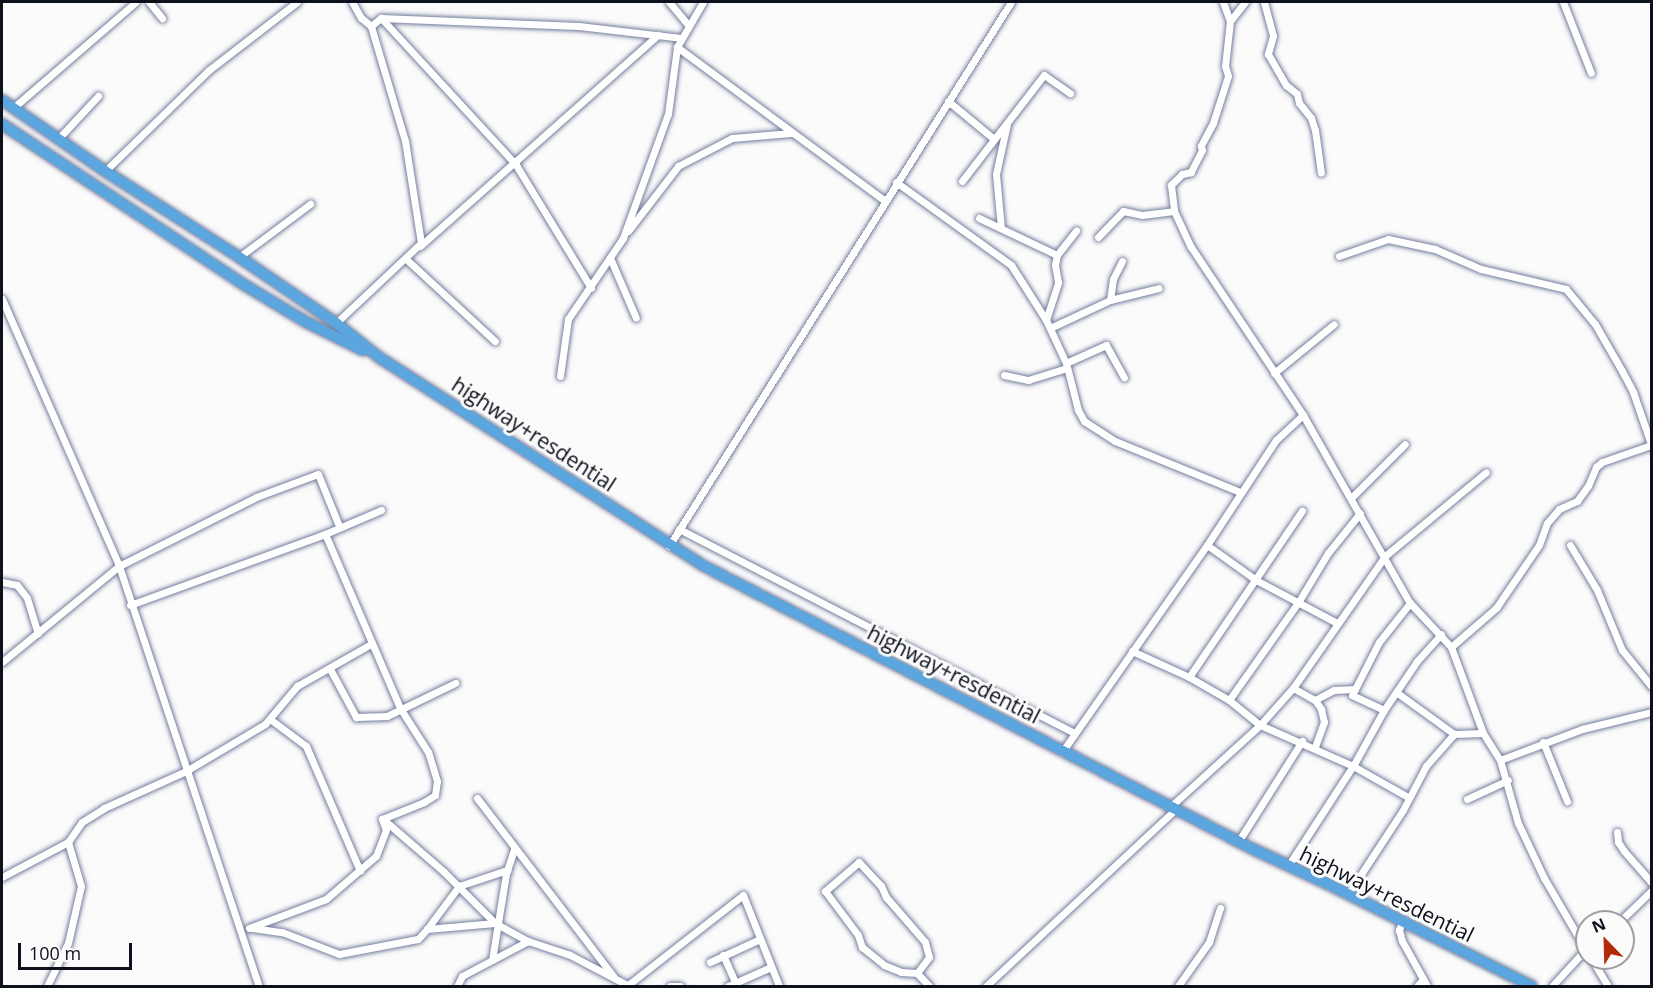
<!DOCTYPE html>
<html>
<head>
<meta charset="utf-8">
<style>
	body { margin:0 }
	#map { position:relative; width:1653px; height:988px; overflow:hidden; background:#fbfbfb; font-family:"Open Sans",sans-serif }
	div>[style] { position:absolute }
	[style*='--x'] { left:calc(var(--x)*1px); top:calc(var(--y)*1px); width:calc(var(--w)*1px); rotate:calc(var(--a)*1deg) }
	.roads { filter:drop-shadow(0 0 2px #747e9d) drop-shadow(0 0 2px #747e9d) }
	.minor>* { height:7px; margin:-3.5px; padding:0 3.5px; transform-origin:3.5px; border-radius:3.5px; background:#fff }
	.trunk>* { height:10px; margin:-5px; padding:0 5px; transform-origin:5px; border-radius:5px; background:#5ca6df }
	span { translate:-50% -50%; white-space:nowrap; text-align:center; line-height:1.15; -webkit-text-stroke:6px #fbfbfb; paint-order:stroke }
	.street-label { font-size:21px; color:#0d111c }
	.frame { position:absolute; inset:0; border:3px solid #0d111c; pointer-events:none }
	.north { position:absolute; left:1575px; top:910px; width:60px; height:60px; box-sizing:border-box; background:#fbfbfb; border:2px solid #9c9da2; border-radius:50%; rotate:337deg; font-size:16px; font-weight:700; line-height:24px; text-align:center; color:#0d111c }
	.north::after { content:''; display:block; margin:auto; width:21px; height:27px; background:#b42908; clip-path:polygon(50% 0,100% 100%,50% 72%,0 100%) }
	.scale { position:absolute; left:18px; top:943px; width:114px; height:27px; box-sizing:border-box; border:3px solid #0d111c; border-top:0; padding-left:8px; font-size:18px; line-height:21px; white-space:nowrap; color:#0d111c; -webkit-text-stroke:4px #fbfbfb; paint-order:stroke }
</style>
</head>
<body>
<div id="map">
	<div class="roads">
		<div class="minor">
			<i style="--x:149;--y:2;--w:21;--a:51"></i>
			<i style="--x:669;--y:2;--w:30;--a:50"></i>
			<i style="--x:1223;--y:2;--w:20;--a:70"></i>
			<i style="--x:1245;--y:2;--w:24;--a:128"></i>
			<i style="--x:1230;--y:21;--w:45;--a:96.3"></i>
			<i style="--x:1225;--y:66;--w:10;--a:73"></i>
			<i style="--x:1228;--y:76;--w:49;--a:107.7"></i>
			<i style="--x:1213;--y:123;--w:26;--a:118"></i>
			<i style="--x:1201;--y:146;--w:4;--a:76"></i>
			<i style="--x:1202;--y:150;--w:25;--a:117"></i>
			<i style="--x:1191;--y:172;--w:9;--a:167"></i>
			<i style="--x:1182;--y:174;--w:16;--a:135"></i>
			<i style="--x:1171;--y:185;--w:26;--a:83"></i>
			<i style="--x:1174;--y:211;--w:40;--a:65"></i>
			<i style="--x:1191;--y:247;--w:202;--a:56.3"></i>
			<i style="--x:1303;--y:415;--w:216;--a:60.4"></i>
			<i style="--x:1410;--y:603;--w:60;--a:47"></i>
			<i style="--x:1451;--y:647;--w:92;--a:69.6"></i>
			<i style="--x:1483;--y:733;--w:32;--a:58"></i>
			<i style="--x:1500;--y:760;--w:66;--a:74.1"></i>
			<i style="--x:1518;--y:823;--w:61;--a:64.7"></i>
			<i style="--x:1544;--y:878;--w:86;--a:59.8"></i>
			<i style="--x:1264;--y:2;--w:35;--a:75"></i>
			<i style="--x:1273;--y:36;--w:19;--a:106"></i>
			<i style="--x:1268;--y:54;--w:36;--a:60"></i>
			<i style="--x:1286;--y:85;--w:14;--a:39"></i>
			<i style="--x:1297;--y:94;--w:9;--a:77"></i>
			<i style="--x:1299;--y:103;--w:19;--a:51"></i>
			<i style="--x:1311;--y:118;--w:13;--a:72"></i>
			<i style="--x:1315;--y:130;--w:43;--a:82.1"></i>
			<i style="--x:1563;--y:2;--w:76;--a:68.5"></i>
			<i style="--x:381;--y:18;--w:200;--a:47.4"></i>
			<i style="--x:516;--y:165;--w:144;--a:58.6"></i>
			<i style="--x:371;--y:26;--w:13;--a:-39"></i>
			<i style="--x:381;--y:18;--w:197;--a:2.3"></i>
			<i style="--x:578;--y:26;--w:104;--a:6.6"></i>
			<i style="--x:677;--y:47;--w:259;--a:36.5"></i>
			<i style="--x:948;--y:101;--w:60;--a:39.6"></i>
			<i style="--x:13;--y:108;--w:162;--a:-40.8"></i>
			<i style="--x:58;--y:139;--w:59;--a:-47.1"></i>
			<i style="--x:105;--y:171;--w:145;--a:-44.2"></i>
			<i style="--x:209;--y:70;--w:111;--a:-37.7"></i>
			<i style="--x:962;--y:181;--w:134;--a:-52.3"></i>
			<i style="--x:1044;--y:75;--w:32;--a:35"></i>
			<i style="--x:896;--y:182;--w:142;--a:35.8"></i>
			<i style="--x:1011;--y:265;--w:65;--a:57.5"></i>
			<i style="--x:1046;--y:320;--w:47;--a:65.1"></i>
			<i style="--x:1066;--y:363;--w:49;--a:75.7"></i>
			<i style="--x:1078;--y:410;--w:13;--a:61"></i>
			<i style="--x:1084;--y:421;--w:37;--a:33"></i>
			<i style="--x:1115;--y:441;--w:135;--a:22.2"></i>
			<i style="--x:979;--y:218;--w:86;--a:25.4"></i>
			<i style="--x:1057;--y:255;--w:31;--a:-52"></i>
			<i style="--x:1001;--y:228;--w:54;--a:-95.3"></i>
			<i style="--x:996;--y:174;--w:51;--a:-77.6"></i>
			<i style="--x:628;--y:231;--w:82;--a:-52.4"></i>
			<i style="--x:678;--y:166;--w:61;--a:-27.4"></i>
			<i style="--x:732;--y:138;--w:59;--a:-4.8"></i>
			<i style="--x:1098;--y:237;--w:36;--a:-46"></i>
			<i style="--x:1123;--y:211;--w:19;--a:12"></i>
			<i style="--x:1142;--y:215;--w:32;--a:-7"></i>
			<i style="--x:420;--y:246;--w:318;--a:-41.6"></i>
			<i style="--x:1339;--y:256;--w:52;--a:-19.1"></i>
			<i style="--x:1388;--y:239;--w:48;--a:12"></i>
			<i style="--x:1435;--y:249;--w:50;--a:23.5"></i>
			<i style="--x:1481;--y:269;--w:87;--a:13.2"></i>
			<i style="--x:1566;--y:289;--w:45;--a:50.4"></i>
			<i style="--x:1595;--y:324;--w:54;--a:60.1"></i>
			<i style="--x:1622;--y:371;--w:24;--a:62"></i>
			<i style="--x:1633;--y:392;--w:58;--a:70.9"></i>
			<i style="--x:239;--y:257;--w:89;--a:-36.7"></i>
			<i style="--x:610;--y:258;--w:65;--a:66.6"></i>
			<i style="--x:406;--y:259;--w:121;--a:42.7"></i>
			<i style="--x:2;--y:299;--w:292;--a:66.3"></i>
			<i style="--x:119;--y:566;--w:443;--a:71.6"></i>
			<i style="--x:1110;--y:300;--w:21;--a:-82"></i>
			<i style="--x:1113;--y:279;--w:20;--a:-63"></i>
			<i style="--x:1046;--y:320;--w:40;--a:-72"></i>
			<i style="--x:1058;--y:282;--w:17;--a:-100"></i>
			<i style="--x:1055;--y:265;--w:10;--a:-79"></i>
			<i style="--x:336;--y:323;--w:117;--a:-43.3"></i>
			<i style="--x:421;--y:243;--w:103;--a:-98.9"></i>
			<i style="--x:405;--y:141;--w:120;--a:-106.5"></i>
			<i style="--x:371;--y:26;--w:13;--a:-141"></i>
			<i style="--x:361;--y:18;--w:18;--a:-119"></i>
			<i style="--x:1050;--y:328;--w:66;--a:-25"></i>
			<i style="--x:1110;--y:300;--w:50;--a:-13.8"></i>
			<i style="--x:1066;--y:363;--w:44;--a:-24.2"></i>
			<i style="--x:1106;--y:345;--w:37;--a:61"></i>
			<i style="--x:1274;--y:373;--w:77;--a:-39.2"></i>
			<i style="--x:1004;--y:375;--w:25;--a:12"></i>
			<i style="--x:1028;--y:380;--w:41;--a:-17.1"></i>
			<i style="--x:560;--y:376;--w:58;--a:-82"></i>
			<i style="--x:568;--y:319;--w:98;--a:-55.8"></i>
			<i style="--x:623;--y:238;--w:132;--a:-70.1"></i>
			<i style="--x:668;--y:114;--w:68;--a:-82.3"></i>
			<i style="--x:677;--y:47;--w:52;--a:-60"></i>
			<i style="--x:1351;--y:498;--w:76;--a:-45"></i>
			<i style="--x:679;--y:529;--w:445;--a:27.3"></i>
			<i style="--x:1207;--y:545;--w:60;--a:35.5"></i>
			<i style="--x:1256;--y:580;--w:92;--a:28"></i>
			<i style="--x:1570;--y:545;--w:52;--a:59"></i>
			<i style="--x:1597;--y:590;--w:65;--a:67.4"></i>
			<i style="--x:1622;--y:650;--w:48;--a:51"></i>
			<i style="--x:669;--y:546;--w:643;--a:-57.84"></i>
			<i style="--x:2;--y:582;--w:15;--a:11"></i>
			<i style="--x:17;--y:585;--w:16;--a:52"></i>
			<i style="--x:27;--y:598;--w:37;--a:73"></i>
			<i style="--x:130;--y:605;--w:208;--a:-20"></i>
			<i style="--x:325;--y:534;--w:61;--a:-23.2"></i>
			<i style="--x:1451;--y:647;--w:60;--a:-40.9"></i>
			<i style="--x:1496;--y:608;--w:76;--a:-55.7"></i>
			<i style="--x:1539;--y:545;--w:23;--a:-70"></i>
			<i style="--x:1547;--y:523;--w:18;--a:-49"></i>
			<i style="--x:1559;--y:509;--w:20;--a:-24"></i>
			<i style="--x:1577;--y:501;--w:19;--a:-54"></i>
			<i style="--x:1588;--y:486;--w:21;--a:-67"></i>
			<i style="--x:1596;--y:467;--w:8;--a:-40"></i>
			<i style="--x:1602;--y:462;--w:52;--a:-19.1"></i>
			<i style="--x:1132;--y:651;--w:63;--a:24.5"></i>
			<i style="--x:1189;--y:677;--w:46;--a:29.9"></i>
			<i style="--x:1229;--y:700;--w:40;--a:39"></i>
			<i style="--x:1260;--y:725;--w:102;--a:23.8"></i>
			<i style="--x:1353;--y:766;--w:63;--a:29.4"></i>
			<i style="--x:2;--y:662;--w:151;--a:-39.4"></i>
			<i style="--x:119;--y:566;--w:153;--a:-26.7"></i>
			<i style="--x:256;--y:497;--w:66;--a:-20.4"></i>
			<i style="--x:318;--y:474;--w:56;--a:68"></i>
			<i style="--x:330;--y:669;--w:55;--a:61.6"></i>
			<i style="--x:356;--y:717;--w:31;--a:-2"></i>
			<i style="--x:387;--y:716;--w:76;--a:-25.9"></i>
			<i style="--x:1189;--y:677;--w:201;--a:-55.8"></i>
			<i style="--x:1293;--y:688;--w:25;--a:29"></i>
			<i style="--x:1315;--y:700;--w:11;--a:56"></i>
			<i style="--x:1321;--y:709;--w:13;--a:77"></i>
			<i style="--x:1324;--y:722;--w:27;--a:110"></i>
			<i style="--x:1396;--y:692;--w:72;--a:35.9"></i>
			<i style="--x:1454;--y:734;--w:29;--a:-2"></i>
			<i style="--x:1229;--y:700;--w:121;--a:-54.7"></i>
			<i style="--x:1299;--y:601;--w:56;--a:-58.9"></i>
			<i style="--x:1328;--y:553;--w:51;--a:-51.3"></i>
			<i style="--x:1315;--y:700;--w:21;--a:-28"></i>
			<i style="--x:1334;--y:690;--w:21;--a:-3"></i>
			<i style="--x:1384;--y:710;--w:35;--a:-155"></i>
			<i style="--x:1352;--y:695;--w:59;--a:-63"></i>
			<i style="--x:1379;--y:642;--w:50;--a:-51.5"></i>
			<i style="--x:270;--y:719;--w:45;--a:36.9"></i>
			<i style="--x:306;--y:746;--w:136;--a:66.6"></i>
			<i style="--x:1543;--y:742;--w:64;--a:67.9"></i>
			<i style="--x:1062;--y:752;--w:253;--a:-55"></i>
			<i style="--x:1207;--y:545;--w:126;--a:-56.7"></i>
			<i style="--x:1276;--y:440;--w:37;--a:-43"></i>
			<i style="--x:1500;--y:760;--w:88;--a:-20.7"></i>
			<i style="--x:1582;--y:729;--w:72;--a:-13.7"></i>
			<i style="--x:477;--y:798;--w:224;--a:52.6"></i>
			<i style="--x:1467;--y:799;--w:45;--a:-24.9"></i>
			<i style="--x:1170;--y:807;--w:122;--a:-42.3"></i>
			<i style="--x:1260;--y:725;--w:50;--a:-48.3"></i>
			<i style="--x:1293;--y:688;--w:161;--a:-55.1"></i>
			<i style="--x:1385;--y:556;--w:131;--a:-39.7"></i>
			<i style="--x:384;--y:820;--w:79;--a:40.9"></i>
			<i style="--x:444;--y:872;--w:72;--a:45"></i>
			<i style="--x:1617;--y:832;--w:10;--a:84"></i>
			<i style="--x:1618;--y:842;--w:11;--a:56"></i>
			<i style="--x:1624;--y:851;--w:43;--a:48.8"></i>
			<i style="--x:1238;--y:842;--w:120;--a:-57.6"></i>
			<i style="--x:1288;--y:866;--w:119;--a:-57"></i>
			<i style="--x:1353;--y:766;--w:64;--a:-61"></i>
			<i style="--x:1384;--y:710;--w:59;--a:-56"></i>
			<i style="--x:1417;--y:661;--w:36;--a:-48"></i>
			<i style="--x:2;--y:877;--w:75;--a:-27.9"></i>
			<i style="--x:68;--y:842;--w:24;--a:-55"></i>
			<i style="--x:82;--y:822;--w:26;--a:-32"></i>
			<i style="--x:104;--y:808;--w:90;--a:-24.3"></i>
			<i style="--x:186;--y:771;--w:92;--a:-30.7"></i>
			<i style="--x:265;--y:724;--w:50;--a:-49.9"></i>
			<i style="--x:297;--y:686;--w:85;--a:-29.6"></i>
			<i style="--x:1348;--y:894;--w:100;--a:-56.8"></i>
			<i style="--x:1403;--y:810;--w:50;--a:-62.4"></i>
			<i style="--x:1426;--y:766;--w:43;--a:-48.8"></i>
			<i style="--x:1402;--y:922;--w:9;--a:111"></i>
			<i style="--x:1399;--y:930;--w:11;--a:75"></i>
			<i style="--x:1402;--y:941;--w:51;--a:60.9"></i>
			<i style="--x:1619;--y:922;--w:46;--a:-44.1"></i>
			<i style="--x:249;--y:928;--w:82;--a:-20.6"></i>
			<i style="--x:326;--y:899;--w:66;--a:-40.7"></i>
			<i style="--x:376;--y:856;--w:28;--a:-69"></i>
			<i style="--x:386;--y:830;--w:12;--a:-110"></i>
			<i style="--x:382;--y:819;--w:45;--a:-22"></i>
			<i style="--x:424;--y:802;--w:13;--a:-32"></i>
			<i style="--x:435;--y:795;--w:14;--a:-82"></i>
			<i style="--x:437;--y:781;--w:30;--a:-107"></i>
			<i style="--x:428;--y:752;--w:52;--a:-122.5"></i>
			<i style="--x:400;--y:708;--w:189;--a:-113.3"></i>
			<i style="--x:252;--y:928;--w:30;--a:8"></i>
			<i style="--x:282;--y:932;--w:61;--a:21.1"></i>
			<i style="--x:339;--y:954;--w:80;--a:-10.8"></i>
			<i style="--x:418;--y:939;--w:13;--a:-48"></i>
			<i style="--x:427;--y:929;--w:68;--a:-5"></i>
			<i style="--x:495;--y:923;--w:38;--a:29"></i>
			<i style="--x:528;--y:941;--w:44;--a:18.4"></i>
			<i style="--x:570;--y:955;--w:67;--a:27.7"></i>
			<i style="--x:427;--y:929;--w:54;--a:-53.3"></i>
			<i style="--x:459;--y:886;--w:51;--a:-18.4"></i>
			<i style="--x:723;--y:955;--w:30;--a:66"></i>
			<i style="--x:1591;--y:958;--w:33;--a:59"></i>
			<i style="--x:492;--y:960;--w:87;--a:-80.8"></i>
			<i style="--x:506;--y:874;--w:28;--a:-72"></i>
			<i style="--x:710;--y:962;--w:55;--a:-24.7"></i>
			<i style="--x:917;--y:973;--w:20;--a:-53"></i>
			<i style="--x:929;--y:957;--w:16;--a:-105"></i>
			<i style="--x:925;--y:942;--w:60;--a:-130.9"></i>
			<i style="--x:886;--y:897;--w:12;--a:-114"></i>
			<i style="--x:881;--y:886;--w:33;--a:-133"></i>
			<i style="--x:859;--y:862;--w:45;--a:139.5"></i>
			<i style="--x:825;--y:891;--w:55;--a:53.1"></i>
			<i style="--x:858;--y:935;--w:13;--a:72"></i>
			<i style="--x:862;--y:947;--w:28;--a:39"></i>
			<i style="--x:884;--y:965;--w:18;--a:22"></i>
			<i style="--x:901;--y:972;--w:16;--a:4"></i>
			<i style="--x:917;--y:973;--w:18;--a:47"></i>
			<i style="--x:628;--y:985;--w:146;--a:-38"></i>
			<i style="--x:743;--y:895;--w:98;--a:68.4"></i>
			<i style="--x:47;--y:986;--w:48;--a:-64"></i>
			<i style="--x:68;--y:943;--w:58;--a:-77.2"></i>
			<i style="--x:81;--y:886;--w:46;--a:-106.5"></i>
			<i style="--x:457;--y:986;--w:11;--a:-63"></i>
			<i style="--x:462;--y:976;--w:75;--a:-27.9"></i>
			<i style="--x:670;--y:986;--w:10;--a:0"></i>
			<i style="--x:728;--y:986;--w:47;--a:-23.8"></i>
			<i style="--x:986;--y:986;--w:258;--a:-43"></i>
			<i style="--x:1178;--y:986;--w:54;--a:-54.8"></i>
			<i style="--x:1209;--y:942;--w:36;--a:-72"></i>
			<i style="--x:1417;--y:986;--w:9;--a:-49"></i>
			<i style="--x:1552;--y:986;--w:52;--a:-47.4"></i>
		</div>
		<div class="trunk">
			<i style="--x:2;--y:100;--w:125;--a:34.6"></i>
			<i style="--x:105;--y:171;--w:159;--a:32.7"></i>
			<i style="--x:239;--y:257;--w:117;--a:34.2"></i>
			<i style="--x:336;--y:323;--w:56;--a:38.5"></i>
			<i style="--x:380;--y:358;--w:383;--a:32.7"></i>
			<i style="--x:702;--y:565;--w:620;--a:27.27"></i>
			<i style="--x:1253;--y:849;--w:81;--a:25"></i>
			<i style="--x:1326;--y:883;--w:230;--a:26.6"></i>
			<i style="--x:2;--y:124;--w:289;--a:33.6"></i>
			<i style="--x:243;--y:284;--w:71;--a:31.2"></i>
			<i style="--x:304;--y:321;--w:66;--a:26.2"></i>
		</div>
	</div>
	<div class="street-label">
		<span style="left:534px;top:434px;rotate:33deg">highway+resdential</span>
		<span style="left:954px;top:674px;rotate:27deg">highway+resdential</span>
		<span style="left:1387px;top:894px;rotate:26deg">highway+resdential</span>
	</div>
	<div class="frame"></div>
	<div class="north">N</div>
	<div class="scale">100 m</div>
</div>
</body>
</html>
